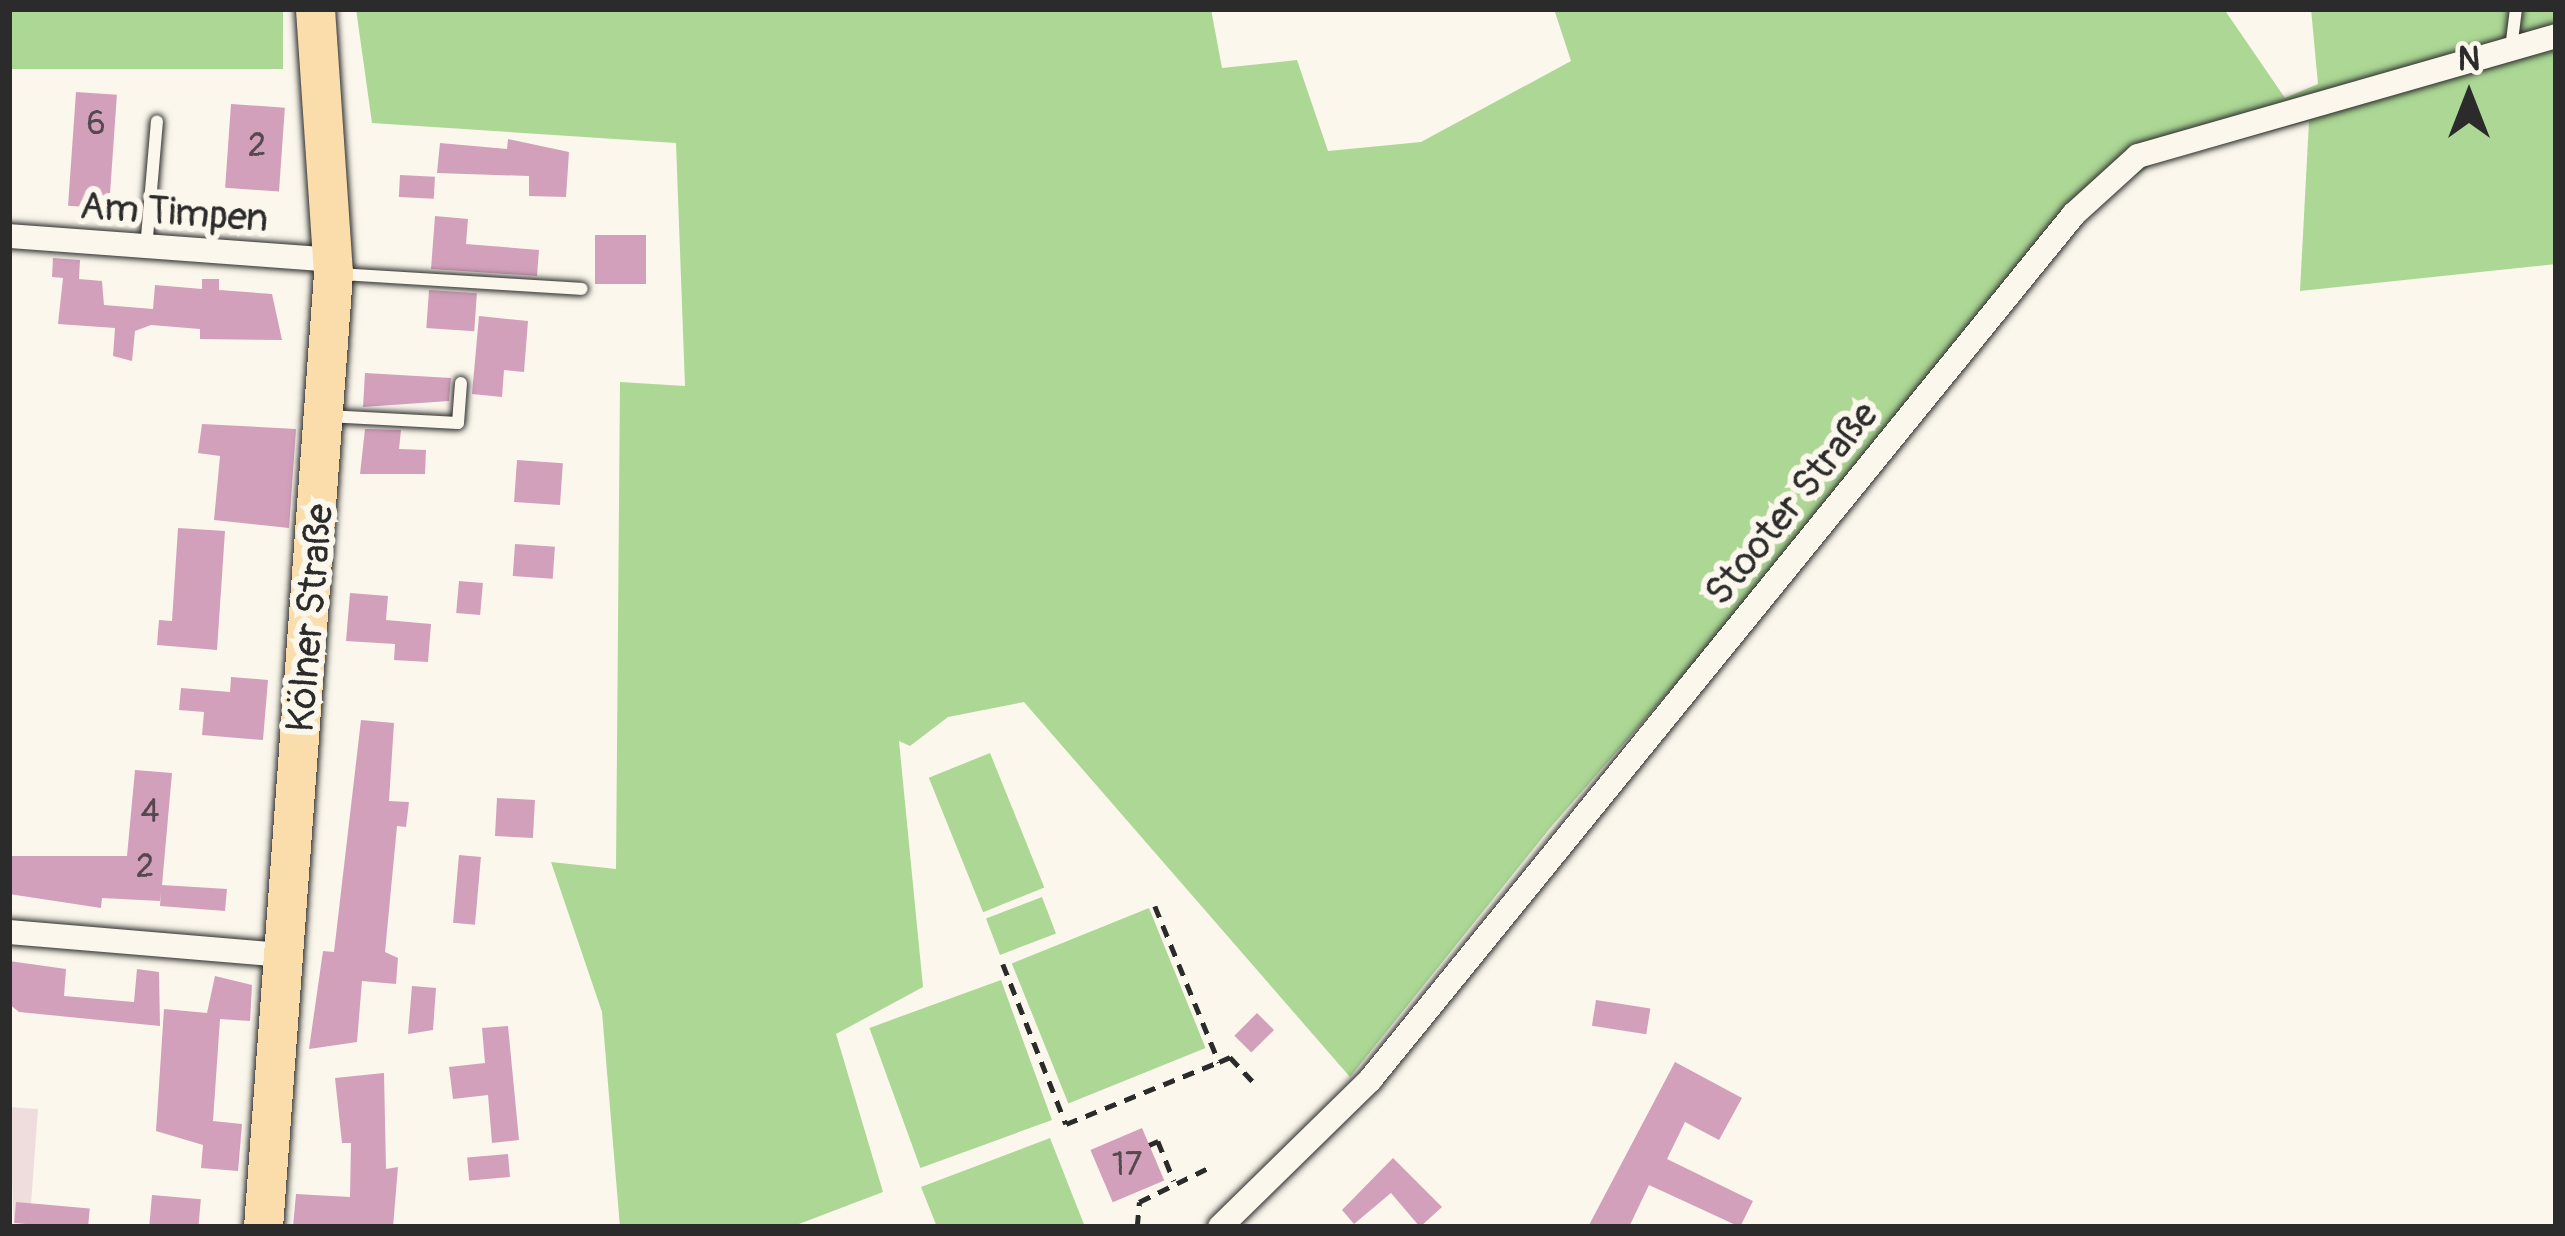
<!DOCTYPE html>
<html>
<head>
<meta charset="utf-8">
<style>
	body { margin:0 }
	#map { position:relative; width:2565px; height:1236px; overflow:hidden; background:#fbf7ec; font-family:Pangolin,sans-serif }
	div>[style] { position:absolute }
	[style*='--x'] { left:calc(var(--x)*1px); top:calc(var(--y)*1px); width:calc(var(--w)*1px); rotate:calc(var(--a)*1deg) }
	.built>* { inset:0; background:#efdddd }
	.green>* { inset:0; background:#acd795; transform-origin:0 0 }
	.building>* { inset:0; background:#d2a0bb; transform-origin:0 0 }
	.path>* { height:4.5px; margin-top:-2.25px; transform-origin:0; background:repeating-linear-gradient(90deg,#2b2b2b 0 12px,transparent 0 21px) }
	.roads { filter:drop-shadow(0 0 3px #2b2b2b) drop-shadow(0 0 3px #2b2b2b) }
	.service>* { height:12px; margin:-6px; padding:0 6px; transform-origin:6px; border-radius:6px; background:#fbf7ec }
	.minor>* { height:24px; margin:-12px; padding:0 12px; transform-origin:12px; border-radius:12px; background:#fbf7ec }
	.primary>* { height:39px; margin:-19.5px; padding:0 19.5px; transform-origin:19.5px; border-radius:19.5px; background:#faddab }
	span { translate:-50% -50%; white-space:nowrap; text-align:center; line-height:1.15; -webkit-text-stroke:12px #fbf7ec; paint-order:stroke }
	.number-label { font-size:33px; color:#55484f }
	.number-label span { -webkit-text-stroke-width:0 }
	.street-label { font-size:39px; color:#2b2b2b }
	.frame { position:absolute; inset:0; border:12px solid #2b2b2b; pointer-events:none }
	.north { position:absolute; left:2409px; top:36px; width:120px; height:120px; -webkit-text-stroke:9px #fbf7ec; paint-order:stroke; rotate:0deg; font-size:33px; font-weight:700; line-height:48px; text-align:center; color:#2b2b2b }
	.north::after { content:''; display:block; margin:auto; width:42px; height:54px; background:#2b2b2b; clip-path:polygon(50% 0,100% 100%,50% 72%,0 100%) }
</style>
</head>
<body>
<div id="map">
	<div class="built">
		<i style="clip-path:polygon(9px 1107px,38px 1109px,31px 1204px,16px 1203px,14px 1227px)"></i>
	</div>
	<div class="green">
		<i style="left:9px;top:9px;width:274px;height:60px"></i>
		<i style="clip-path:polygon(356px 9px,1211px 9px,1222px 68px,1297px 60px,1328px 151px,1421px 142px,1571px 61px,1554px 9px,2224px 9px,2285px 98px,2318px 84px,2311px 9px,2556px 9px,2556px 264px,2300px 291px,2309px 121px,2154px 163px,2107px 195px,2030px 278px,1551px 827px,1350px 1077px,1024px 702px,948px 717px,910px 746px,899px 741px,923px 987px,836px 1034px,883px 1192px,791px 1227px,620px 1227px,602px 1012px,551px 862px,616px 869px,620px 382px,685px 386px,676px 143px,372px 123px)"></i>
		<i style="left:990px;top:753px;width:145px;height:66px;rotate:68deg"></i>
		<i style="left:1042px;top:897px;width:39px;height:60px;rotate:69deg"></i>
		<i style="left:1149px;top:908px;width:151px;height:148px;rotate:68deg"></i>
		<i style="left:1001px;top:980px;width:149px;height:140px;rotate:70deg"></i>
		<i style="clip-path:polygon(1050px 1138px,1085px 1227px,937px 1227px,921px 1187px)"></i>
	</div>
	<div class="building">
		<i style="left:76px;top:92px;width:41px;height:114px;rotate:4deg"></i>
		<i style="left:231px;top:104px;width:54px;height:84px;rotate:4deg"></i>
		<i style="clip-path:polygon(508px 139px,569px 152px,566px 197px,529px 196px,529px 176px,437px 173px,440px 143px,507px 149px)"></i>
		<i style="left:400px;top:175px;width:35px;height:22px;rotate:3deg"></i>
		<i style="clip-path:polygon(435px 216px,468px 219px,466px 244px,539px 250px,537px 276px,431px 269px)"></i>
		<i style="left:595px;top:235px;width:51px;height:49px"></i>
		<i style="clip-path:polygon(53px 258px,80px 260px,79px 279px,102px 281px,104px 305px,153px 309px,155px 285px,202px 289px,202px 279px,219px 279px,219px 290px,272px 294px,282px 340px,200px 339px,200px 329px,151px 325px,135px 331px,132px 361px,113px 356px,115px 328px,58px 324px,63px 278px,52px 277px)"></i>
		<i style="left:429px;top:290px;width:48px;height:38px;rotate:4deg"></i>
		<i style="clip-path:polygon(479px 316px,528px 321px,524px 372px,504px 370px,502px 397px,472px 394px)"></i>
		<i style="clip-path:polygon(365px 373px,451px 378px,449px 401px,363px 407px)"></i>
		<i style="clip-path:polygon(202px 424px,296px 429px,289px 528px,214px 520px,220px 456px,198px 453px)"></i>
		<i style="clip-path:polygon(365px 429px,401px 430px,399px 449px,426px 450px,425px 474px,360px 474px)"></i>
		<i style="left:517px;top:460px;width:46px;height:42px;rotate:4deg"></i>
		<i style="clip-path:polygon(178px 528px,225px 531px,217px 650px,157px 645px,159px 620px,172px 621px)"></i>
		<i style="left:515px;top:544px;width:40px;height:32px;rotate:4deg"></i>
		<i style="left:459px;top:581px;width:24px;height:32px;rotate:5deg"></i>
		<i style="clip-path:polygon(350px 593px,388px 596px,386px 620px,431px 624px,428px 662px,394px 660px,395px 644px,346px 641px)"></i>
		<i style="clip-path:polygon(231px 677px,268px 680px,263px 740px,202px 735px,204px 712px,179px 710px,181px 688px,230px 692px)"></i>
		<i style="clip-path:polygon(361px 720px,394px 723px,389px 801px,409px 802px,406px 827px,397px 826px,385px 952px,398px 958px,396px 984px,362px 981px,357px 1042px,309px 1049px,323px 951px,334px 952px)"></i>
		<i style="clip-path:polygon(135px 770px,172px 773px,162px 885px,227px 889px,225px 911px,160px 906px,161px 892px,160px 901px,102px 898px,101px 908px,9px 894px,9px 856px,127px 856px)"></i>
		<i style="left:497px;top:798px;width:38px;height:38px;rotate:3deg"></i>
		<i style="left:459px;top:855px;width:22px;height:68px;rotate:5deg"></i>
		<i style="clip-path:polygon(9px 961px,66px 969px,64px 996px,134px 1002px,137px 969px,159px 972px,160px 1026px,19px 1012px,9px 1004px)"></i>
		<i style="clip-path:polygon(215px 976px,252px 985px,250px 1021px,220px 1019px,213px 1121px,242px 1124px,238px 1171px,201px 1168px,203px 1145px,156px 1131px,164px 1009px,207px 1013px)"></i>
		<i style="clip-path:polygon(412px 986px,436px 988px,433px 1030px,408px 1034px)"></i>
		<i style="left:1596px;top:1000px;width:55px;height:26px;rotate:9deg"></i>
		<i style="left:1257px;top:1013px;width:24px;height:32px;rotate:45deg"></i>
		<i style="clip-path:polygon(508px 1026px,519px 1140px,492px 1143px,488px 1095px,453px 1099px,449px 1067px,485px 1063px,482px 1028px)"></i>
		<i style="clip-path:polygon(1675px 1062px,1742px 1098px,1719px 1140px,1685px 1122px,1667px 1159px,1753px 1201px,1740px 1227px,1649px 1185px,1629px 1227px,1588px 1227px)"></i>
		<i style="clip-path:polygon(384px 1073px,386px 1169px,398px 1167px,393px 1227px,293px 1227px,296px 1194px,350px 1197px,351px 1143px,342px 1143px,335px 1078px)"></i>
		<i style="left:1142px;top:1128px;width:57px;height:56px;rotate:67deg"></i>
		<i style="left:508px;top:1154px;width:23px;height:41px;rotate:85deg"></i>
		<i style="clip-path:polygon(1393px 1158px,1442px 1207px,1420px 1227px,1391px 1193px,1354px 1224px,1342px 1210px)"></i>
		<i style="left:152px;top:1195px;width:49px;height:32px;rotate:5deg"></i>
		<i style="left:16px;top:1202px;width:74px;height:21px;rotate:5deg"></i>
	</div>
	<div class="path">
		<i style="--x:1155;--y:906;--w:169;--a:67.7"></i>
		<i style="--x:1219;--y:1062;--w:12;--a:-24"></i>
		<i style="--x:1230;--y:1057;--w:34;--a:47"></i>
		<i style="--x:1003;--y:964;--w:172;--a:68.5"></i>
		<i style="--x:1066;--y:1124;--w:165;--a:-22.1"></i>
		<i style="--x:1149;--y:1145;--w:10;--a:-24"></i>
		<i style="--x:1158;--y:1141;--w:43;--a:68.2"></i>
		<i style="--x:1137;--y:1227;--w:25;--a:-85"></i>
		<i style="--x:1139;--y:1202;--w:77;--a:-26.2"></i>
	</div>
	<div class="roads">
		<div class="service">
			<i style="--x:2511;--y:49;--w:40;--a:-82.9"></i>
			<i style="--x:146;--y:249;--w:128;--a:-85.1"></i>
			<i style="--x:340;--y:274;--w:242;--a:3.5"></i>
			<i style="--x:327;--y:416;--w:131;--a:3.1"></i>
			<i style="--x:458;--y:423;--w:40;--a:-85.7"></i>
		</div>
		<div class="minor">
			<i style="--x:9;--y:236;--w:325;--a:4.2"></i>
			<i style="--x:9;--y:932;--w:276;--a:4.8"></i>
			<i style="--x:1220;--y:1227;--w:210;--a:-44.4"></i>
			<i style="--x:1370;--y:1080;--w:1116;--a:-50.89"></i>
			<i style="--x:2074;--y:214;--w:86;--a:-42.2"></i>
			<i style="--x:2138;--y:156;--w:435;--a:-16"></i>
		</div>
		<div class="primary">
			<i style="--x:263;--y:1227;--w:957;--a:-85.8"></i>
			<i style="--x:333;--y:273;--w:265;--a:-93.9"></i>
		</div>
	</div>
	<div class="number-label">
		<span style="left:96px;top:124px">6</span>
		<span style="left:257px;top:146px">2</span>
		<span style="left:150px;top:812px">4</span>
		<span style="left:145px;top:867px">2</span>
		<span style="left:1127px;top:1165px">17</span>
	</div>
	<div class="street-label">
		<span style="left:174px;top:213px;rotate:4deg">Am Timpen</span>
		<span style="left:1792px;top:504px;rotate:-51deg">Stooter Straße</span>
		<span style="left:311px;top:618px;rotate:-85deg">Kölner Straße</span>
	</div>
	<div class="frame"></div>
	<div class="north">N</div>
</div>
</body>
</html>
